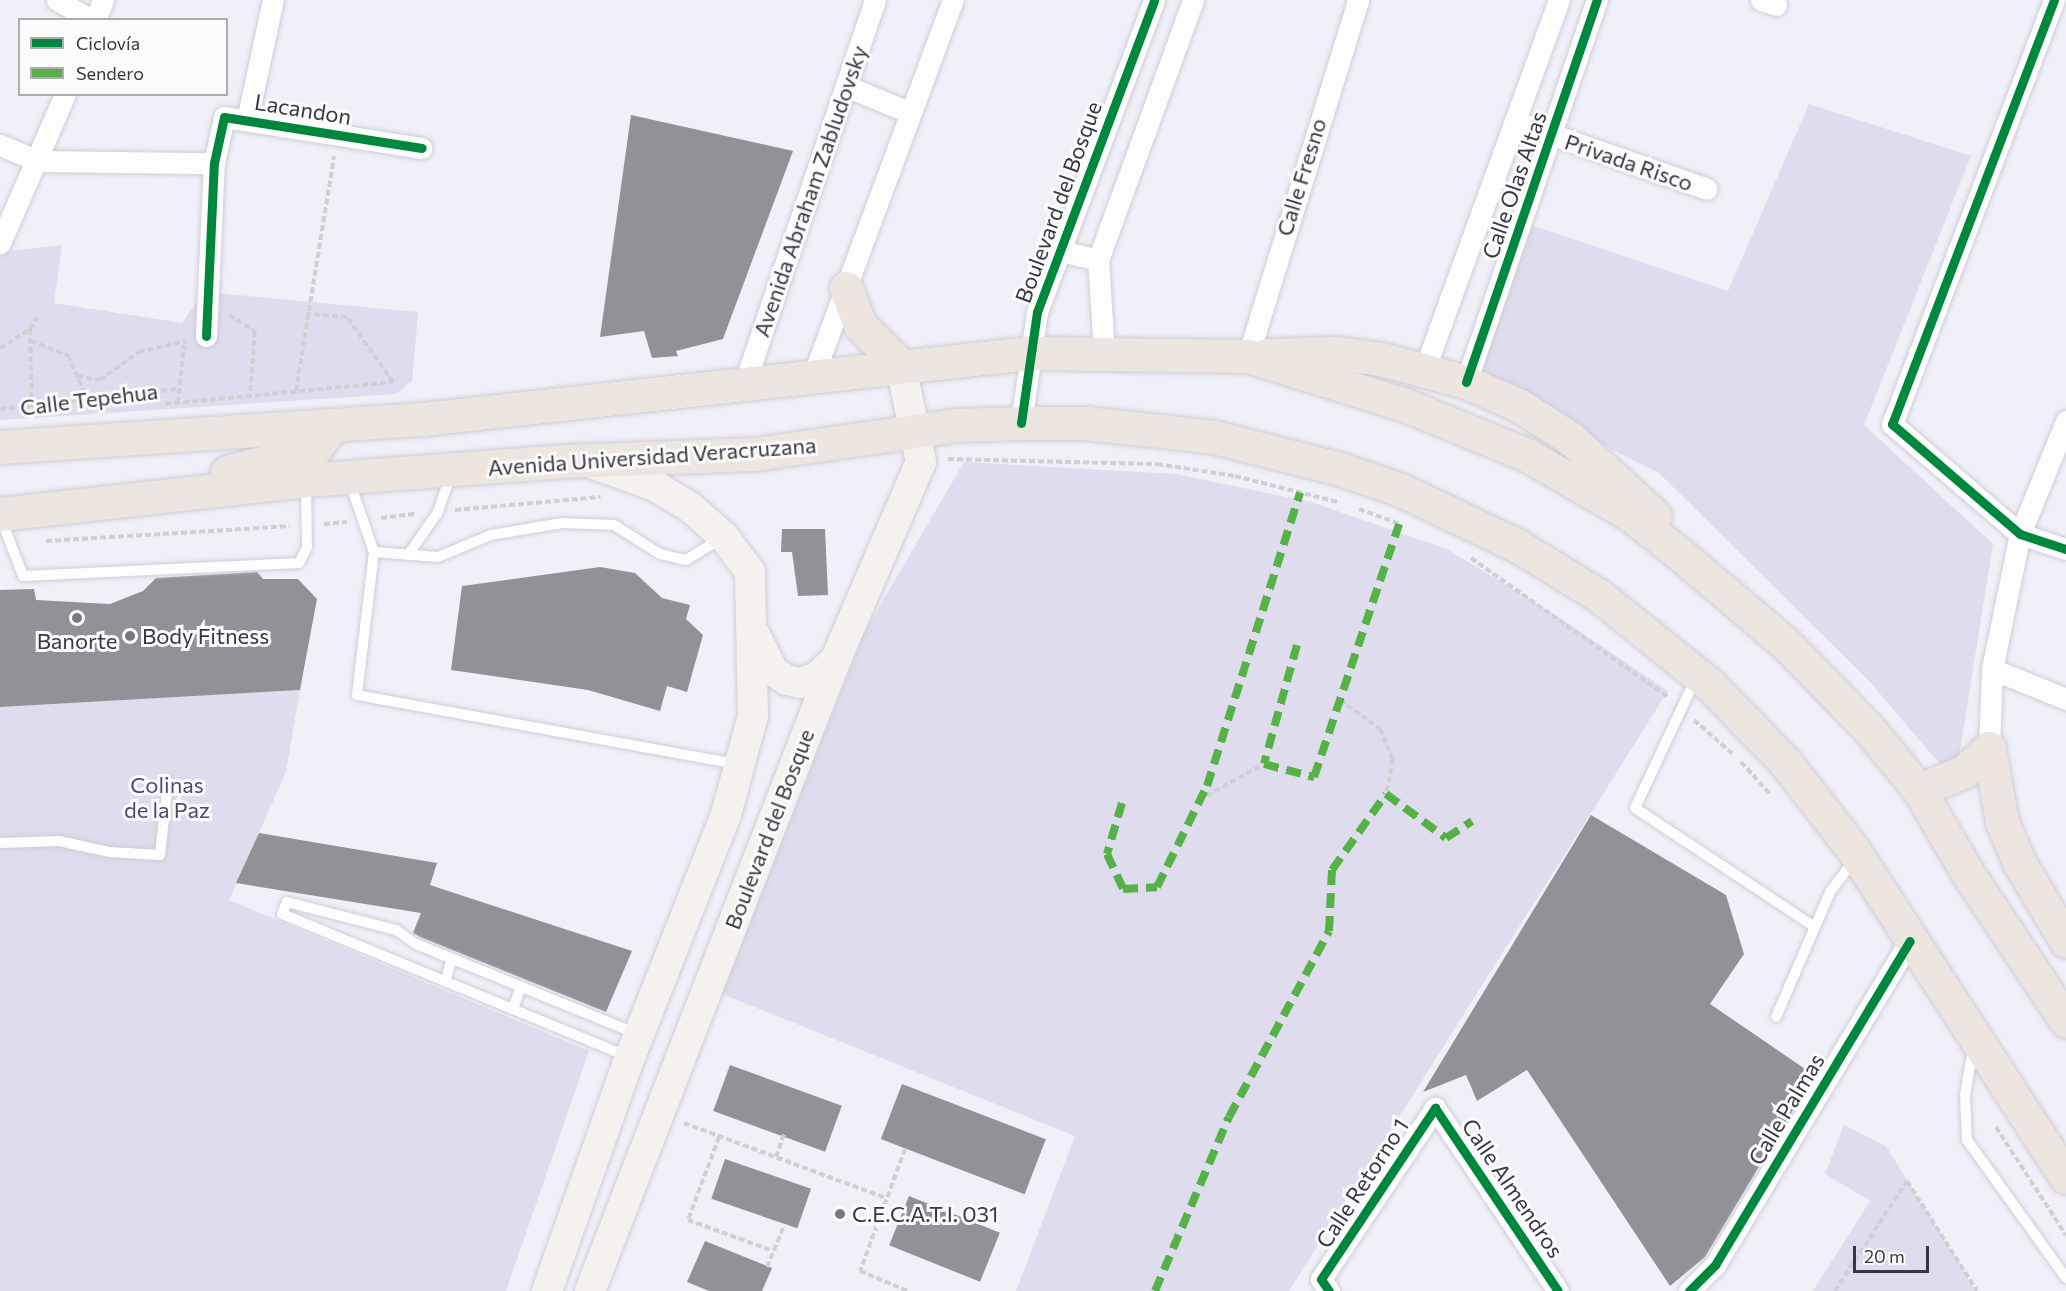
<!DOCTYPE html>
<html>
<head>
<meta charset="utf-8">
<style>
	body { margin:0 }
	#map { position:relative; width:2066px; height:1291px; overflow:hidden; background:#f1f0f8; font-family:Commissioner,sans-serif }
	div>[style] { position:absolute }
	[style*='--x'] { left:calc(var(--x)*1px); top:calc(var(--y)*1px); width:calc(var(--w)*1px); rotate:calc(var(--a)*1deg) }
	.green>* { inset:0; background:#dedced }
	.building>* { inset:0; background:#929198; transform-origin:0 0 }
	.path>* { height:4px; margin-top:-2px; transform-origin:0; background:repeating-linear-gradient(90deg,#d0d0d3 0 6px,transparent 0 9px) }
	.roads { filter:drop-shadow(0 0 2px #cecdd6) drop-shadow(0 0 2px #cecdd6) }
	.service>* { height:10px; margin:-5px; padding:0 5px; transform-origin:5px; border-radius:5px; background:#fdfdfe }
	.minor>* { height:21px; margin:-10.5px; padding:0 10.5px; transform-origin:10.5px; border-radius:10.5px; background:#fdfdfe }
	.secondary>* { height:30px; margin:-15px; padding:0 15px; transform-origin:15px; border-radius:15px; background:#f5f1ef }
	.primary>* { height:33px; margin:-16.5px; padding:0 16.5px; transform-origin:16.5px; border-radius:16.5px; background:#ede5df }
	.quiet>* { height:8px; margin-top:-4px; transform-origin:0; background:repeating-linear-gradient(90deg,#56b247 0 15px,transparent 0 23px) }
	.cycleway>* { height:9px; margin:-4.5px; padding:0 4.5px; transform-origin:4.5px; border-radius:4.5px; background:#00873e }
	.dots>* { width:16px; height:16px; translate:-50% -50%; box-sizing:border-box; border:3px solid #fbfbfb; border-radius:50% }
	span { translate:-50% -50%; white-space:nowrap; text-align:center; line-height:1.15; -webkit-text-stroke:6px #fbfbfb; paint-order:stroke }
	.street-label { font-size:22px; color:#383741 }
	.poi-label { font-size:22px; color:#383741 }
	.left { translate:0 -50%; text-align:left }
	.park-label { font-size:22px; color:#504772 }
	.legend { position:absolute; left:18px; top:18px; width:210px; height:78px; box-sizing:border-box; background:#fbfbfb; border:2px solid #adadb1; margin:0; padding:8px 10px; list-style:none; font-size:18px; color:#383741 }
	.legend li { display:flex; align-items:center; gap:12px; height:30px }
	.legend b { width:30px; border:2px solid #adadb1 }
	.scale { position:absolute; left:1853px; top:1246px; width:76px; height:27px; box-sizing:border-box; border:3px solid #383741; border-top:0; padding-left:8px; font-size:18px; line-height:21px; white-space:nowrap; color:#383741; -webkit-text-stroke:4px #fbfbfb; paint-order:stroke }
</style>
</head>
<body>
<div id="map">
	<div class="green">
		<i style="clip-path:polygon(1809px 104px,1971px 156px,1864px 425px,1993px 544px,1955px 782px,1870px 682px,1659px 473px,1471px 380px,1531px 225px,1728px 291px)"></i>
		<i style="clip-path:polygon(62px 245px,54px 303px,182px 323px,204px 292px,418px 312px,412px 381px,396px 394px,0 420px,0 252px)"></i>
		<i style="clip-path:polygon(964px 462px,1176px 474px,1311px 502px,1447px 549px,1557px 616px,1668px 691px,1289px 1291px,1016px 1291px,1075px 1136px,722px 994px,864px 633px)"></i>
		<i style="clip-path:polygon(300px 690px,286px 772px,229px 900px,589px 1051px,506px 1291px,0 1291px,0 707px)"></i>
		<i style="clip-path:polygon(1844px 1125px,1886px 1146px,1976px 1291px,1813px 1291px,1870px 1201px,1825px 1174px)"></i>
	</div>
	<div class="building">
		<i style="clip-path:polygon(631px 115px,793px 151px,723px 339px,676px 351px,678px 356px,652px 358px,644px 331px,600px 337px)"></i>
		<i style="clip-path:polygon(782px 529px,825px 529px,828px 595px,798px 596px,792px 552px,781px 552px)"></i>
		<i style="clip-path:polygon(600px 567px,635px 573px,662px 598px,690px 605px,686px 619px,703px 635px,687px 692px,667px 686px,660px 711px,588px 690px,451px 670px,462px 586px)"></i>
		<i style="clip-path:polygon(257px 572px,263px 579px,298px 579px,317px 599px,300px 690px,0 707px,0 590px,34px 589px,36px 600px,110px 604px,143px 591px,156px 578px)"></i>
		<i style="clip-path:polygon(1591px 815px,1726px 895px,1744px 954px,1710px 1004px,1814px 1075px,1705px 1257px,1670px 1286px,1527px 1070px,1477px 1101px,1466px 1075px,1423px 1092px)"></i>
		<i style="clip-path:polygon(259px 833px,437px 863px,430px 885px,632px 951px,606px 1012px,420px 937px,413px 933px,421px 913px,236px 883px)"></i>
		<i style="left:730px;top:1065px;width:119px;height:49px;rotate:20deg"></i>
		<i style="left:902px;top:1084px;width:154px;height:59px;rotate:21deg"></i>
		<i style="left:725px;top:1159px;width:91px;height:42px;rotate:19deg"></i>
		<i style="left:909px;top:1196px;width:98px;height:53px;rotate:22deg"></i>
		<i style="clip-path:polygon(705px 1241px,772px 1268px,762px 1291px,709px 1291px,687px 1282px)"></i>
	</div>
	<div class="path">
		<i style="--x:229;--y:315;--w:31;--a:32"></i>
		<i style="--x:255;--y:331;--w:65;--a:94.4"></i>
		<i style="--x:30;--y:329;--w:88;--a:88.7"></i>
		<i style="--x:31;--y:341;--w:40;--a:21"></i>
		<i style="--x:68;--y:355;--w:62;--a:66.3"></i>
		<i style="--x:0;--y:348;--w:36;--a:-32"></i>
		<i style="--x:30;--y:329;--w:14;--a:-60"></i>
		<i style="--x:77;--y:376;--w:23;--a:10"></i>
		<i style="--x:100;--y:380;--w:48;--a:-35.7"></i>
		<i style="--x:139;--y:352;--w:48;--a:-13.2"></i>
		<i style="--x:296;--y:391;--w:238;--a:-80.8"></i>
		<i style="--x:178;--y:403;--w:58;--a:-84.1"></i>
		<i style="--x:165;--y:404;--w:229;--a:-5.5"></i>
		<i style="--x:393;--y:382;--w:80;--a:-125.3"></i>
		<i style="--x:347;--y:317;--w:41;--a:-175.8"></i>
		<i style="--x:0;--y:409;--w:179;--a:-6.4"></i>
		<i style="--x:948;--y:459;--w:209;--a:1.4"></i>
		<i style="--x:1157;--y:464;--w:79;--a:8.7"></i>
		<i style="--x:1235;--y:476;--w:106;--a:14.2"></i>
		<i style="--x:1359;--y:509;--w:44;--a:20.1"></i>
		<i style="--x:455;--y:510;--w:146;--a:-5.1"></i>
		<i style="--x:381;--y:518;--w:34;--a:-7"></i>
		<i style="--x:324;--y:524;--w:23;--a:-5"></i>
		<i style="--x:46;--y:541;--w:244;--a:-3.5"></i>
		<i style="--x:1471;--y:558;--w:241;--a:35.2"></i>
		<i style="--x:1340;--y:700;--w:49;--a:35.9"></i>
		<i style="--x:1380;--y:729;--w:33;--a:67"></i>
		<i style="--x:1393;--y:759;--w:36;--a:101"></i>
		<i style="--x:1694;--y:720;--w:53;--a:41.2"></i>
		<i style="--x:1741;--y:762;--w:43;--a:47.8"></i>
		<i style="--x:1199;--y:800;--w:74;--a:-29"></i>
		<i style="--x:684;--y:1123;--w:215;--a:20.4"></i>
		<i style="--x:1996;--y:1127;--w:129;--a:57.1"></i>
		<i style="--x:719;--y:1137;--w:89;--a:110.5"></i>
		<i style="--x:688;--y:1220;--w:90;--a:20"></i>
		<i style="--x:905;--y:1149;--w:130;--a:110.2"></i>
		<i style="--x:860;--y:1271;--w:52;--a:22.6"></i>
		<i style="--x:776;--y:1157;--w:24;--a:-71"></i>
		<i style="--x:767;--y:1267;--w:44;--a:-67.5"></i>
		<i style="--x:1835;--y:1291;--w:131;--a:-56.8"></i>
		<i style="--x:1907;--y:1181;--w:130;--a:57.5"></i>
	</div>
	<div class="roads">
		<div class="service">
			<i style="--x:349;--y:480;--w:76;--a:70.9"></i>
			<i style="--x:374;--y:552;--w:144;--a:96.8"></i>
			<i style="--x:357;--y:695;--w:387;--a:10.3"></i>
			<i style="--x:0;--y:516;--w:64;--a:69"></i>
			<i style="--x:23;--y:576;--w:276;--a:-2.7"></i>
			<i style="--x:299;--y:563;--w:18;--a:-63"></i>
			<i style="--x:307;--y:547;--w:65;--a:-90.9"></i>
			<i style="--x:374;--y:552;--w:64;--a:4.5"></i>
			<i style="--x:438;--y:557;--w:57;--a:-22.5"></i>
			<i style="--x:491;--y:535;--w:72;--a:-9.6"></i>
			<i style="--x:562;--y:523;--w:52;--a:2.2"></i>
			<i style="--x:614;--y:525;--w:54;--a:32.2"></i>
			<i style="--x:660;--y:554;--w:27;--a:13"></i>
			<i style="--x:686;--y:560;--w:42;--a:-31.4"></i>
			<i style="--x:408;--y:555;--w:52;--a:-55.1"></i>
			<i style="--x:438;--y:512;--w:40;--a:-71.1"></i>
			<i style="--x:1695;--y:680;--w:141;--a:115.1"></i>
			<i style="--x:1635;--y:808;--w:214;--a:33.5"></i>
			<i style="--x:0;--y:843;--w:59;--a:-1.9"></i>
			<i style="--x:59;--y:841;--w:51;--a:12.4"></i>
			<i style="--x:109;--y:852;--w:51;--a:3.4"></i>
			<i style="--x:160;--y:855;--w:73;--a:-83.7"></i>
			<i style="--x:445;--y:981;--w:23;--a:-72"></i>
			<i style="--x:513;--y:1009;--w:24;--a:-71"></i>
			<i style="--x:1776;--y:1017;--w:136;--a:-66.6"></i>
			<i style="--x:1830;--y:892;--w:41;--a:-52.9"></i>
			<i style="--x:1973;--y:1049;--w:47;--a:99.9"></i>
			<i style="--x:1965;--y:1095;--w:45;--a:87.5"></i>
			<i style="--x:1967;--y:1140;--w:170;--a:54.3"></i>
			<i style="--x:629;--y:1057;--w:375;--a:-157.6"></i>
			<i style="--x:282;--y:914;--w:13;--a:-67"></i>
			<i style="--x:287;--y:902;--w:113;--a:14.4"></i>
			<i style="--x:396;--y:930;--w:24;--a:35"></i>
			<i style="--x:416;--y:944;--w:240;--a:22.1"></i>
		</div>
		<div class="minor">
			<i style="--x:57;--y:0;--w:39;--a:30"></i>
			<i style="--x:1761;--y:0;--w:16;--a:18"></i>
			<i style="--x:2054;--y:0;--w:454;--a:110.9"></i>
			<i style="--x:1892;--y:424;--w:169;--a:40.7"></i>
			<i style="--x:2020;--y:534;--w:48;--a:18.1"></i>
			<i style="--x:95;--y:20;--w:22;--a:-68"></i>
			<i style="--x:846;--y:86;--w:70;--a:22.6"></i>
			<i style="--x:247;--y:120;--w:123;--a:-77.8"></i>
			<i style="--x:1516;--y:122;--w:202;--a:19.3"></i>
			<i style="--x:0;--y:145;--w:41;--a:22.8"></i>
			<i style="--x:38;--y:161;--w:176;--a:0.7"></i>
			<i style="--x:0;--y:243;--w:163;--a:-66.4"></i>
			<i style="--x:1060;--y:251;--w:39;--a:13"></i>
			<i style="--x:206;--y:336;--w:173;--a:-87.4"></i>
			<i style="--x:214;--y:163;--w:47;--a:-77.7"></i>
			<i style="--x:224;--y:117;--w:200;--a:8.9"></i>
			<i style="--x:1104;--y:352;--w:92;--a:-93.7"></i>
			<i style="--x:1098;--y:260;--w:277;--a:-69.9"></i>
			<i style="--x:1248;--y:356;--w:373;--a:-72.8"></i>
			<i style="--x:1425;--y:368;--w:392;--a:-70"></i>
			<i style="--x:813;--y:376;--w:401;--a:-69.6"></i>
			<i style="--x:745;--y:382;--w:404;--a:-71.2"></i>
			<i style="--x:1466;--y:382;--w:404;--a:-71.1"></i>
			<i style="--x:1021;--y:423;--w:112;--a:-81.8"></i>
			<i style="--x:1037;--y:312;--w:333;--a:-69.4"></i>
			<i style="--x:1992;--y:669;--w:80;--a:22.1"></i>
			<i style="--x:1989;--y:748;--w:79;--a:-87.8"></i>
			<i style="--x:1992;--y:669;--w:138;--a:-78.3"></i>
			<i style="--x:2020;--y:534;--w:122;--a:-67.8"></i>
			<i style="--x:1329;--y:1291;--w:14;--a:-124"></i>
			<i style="--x:1321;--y:1279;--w:206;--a:-56.3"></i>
			<i style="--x:1435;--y:1108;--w:220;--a:56.1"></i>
			<i style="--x:1689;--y:1291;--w:37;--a:-45"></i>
			<i style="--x:1715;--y:1265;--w:378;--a:-59"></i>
		</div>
		<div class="secondary">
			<i style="--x:755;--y:635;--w:40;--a:63.4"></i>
			<i style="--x:773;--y:671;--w:17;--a:33"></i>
			<i style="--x:787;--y:680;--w:13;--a:13"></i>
			<i style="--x:800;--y:683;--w:18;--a:-19"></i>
			<i style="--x:817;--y:677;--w:26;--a:-43"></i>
			<i style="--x:547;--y:1291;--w:248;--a:-70.5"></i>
			<i style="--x:630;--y:1057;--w:261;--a:-68.4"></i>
			<i style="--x:726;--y:814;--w:102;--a:-74.6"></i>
			<i style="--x:753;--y:716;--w:144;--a:-91.2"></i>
			<i style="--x:750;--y:572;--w:44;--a:-126.6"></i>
			<i style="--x:724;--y:537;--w:45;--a:-138.6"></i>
			<i style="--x:690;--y:507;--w:39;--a:-149"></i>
			<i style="--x:657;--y:487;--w:76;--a:-159.9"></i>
			<i style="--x:590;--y:1291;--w:678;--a:-68.73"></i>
			<i style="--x:836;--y:659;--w:215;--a:-66.7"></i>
			<i style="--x:921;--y:462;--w:98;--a:-101.8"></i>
		</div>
		<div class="primary">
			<i style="--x:846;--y:288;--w:40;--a:69"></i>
			<i style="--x:860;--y:325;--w:58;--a:45"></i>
			<i style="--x:1266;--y:355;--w:71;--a:-1.6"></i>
			<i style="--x:1337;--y:353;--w:44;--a:7.8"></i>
			<i style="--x:1381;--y:359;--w:88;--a:15.1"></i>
			<i style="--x:1466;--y:382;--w:59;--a:24"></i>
			<i style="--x:1520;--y:406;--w:59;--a:32.6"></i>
			<i style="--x:1570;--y:438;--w:115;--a:42.5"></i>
			<i style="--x:0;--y:447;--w:424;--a:-3.8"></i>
			<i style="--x:423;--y:419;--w:611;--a:-6.21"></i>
			<i style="--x:1030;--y:353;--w:218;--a:0.8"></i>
			<i style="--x:1248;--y:356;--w:164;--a:17.3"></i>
			<i style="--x:1405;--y:405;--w:132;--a:22.3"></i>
			<i style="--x:1527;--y:455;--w:118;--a:30"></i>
			<i style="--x:1629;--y:514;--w:66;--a:38.3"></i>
			<i style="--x:1681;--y:555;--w:138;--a:40.3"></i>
			<i style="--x:1786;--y:644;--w:119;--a:45.7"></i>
			<i style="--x:1869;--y:729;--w:79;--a:50.7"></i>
			<i style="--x:1919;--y:790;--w:95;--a:59.7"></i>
			<i style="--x:1967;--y:872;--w:179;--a:56.4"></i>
			<i style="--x:227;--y:472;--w:91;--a:-14.6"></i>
			<i style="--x:315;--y:449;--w:30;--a:-53"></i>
			<i style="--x:0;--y:514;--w:308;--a:-6.3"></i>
			<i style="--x:306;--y:480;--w:259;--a:-4.2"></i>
			<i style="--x:564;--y:461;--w:191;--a:-2.1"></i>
			<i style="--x:755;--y:454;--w:203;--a:-8.2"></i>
			<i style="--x:956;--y:425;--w:65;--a:-1.8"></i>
			<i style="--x:1021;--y:423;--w:65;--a:0"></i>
			<i style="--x:1086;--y:423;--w:129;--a:6.2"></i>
			<i style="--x:1214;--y:437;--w:130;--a:14.3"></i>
			<i style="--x:1340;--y:469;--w:65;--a:19"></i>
			<i style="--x:1401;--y:490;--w:130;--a:25.6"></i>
			<i style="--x:1518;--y:546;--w:94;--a:31.5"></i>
			<i style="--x:1598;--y:595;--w:142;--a:38.7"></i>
			<i style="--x:1709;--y:684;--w:109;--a:45.7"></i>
			<i style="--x:1785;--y:762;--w:109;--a:52.1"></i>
			<i style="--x:1852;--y:848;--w:392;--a:57"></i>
			<i style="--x:1989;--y:748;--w:75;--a:80"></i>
			<i style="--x:2002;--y:822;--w:43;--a:67"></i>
			<i style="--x:2019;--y:862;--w:92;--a:59.3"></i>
			<i style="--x:1919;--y:790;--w:50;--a:-22.4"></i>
			<i style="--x:1965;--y:771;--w:33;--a:-44"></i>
		</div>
	</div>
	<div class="quiet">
		<i style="--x:1297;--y:645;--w:123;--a:105.5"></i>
		<i style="--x:1264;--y:764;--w:52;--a:14.6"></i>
		<i style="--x:1314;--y:777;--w:267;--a:-71.4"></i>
		<i style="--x:1122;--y:803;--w:53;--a:106.4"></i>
		<i style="--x:1107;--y:854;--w:38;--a:65"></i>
		<i style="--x:1123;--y:889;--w:34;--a:-3"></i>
		<i style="--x:1157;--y:887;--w:113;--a:-63.7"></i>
		<i style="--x:1207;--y:786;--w:308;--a:-72.4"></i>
		<i style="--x:1155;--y:1291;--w:189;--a:-67"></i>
		<i style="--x:1229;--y:1117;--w:211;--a:-61.7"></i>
		<i style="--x:1329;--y:931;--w:61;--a:-87.2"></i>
		<i style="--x:1332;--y:870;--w:93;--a:-54.6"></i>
		<i style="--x:1386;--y:794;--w:74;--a:36.3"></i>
		<i style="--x:1446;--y:838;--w:31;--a:-33"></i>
	</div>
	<div class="cycleway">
		<i style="--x:2054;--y:0;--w:454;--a:110.9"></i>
		<i style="--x:1892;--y:424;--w:169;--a:40.7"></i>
		<i style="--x:2020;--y:534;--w:48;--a:18.1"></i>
		<i style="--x:206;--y:336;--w:173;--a:-87.4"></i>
		<i style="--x:214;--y:163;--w:47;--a:-77.7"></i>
		<i style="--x:224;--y:117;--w:200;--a:8.9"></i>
		<i style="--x:1466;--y:382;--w:404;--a:-71.1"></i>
		<i style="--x:1021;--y:423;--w:112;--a:-81.8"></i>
		<i style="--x:1037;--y:312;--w:333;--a:-69.4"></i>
		<i style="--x:1329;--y:1291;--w:14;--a:-124"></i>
		<i style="--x:1321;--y:1279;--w:206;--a:-56.3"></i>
		<i style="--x:1435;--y:1108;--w:220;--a:56.1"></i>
		<i style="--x:1689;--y:1291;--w:37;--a:-45"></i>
		<i style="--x:1715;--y:1265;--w:378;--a:-59"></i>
	</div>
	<div class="dots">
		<i style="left:77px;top:618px;background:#797881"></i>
		<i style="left:130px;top:636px;background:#797881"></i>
		<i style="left:840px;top:1214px;background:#797881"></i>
	</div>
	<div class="street-label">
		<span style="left:303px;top:109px;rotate:9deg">Lacandon</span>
		<span style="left:1629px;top:162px;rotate:19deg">Privada Risco</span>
		<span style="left:1301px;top:177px;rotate:-73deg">Calle Fresno</span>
		<span style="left:1514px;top:185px;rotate:-71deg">Calle Olas Altas</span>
		<span style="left:810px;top:191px;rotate:-71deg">Avenida Abraham Zabludovsky</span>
		<span style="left:1058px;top:202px;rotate:-70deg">Boulevard del Bosque</span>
		<span style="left:89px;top:399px;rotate:-7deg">Calle Tepehua</span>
		<span style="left:652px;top:456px;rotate:-4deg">Avenida Universidad Veracruzana</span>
		<span style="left:769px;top:829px;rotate:-69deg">Boulevard del Bosque</span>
		<span style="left:1786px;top:1109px;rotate:-59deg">Calle Palmas</span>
		<span style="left:1362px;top:1183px;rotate:-57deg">Calle Retorno 1</span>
		<span style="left:1513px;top:1188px;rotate:56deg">Calle Almendros</span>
	</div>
	<div class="poi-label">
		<span class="left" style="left:142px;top:636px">Body Fitness</span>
		<span style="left:77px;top:641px">Banorte</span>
		<span class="left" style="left:852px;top:1214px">C.E.C.A.T.I. 031</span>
	</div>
	<div class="park-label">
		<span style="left:167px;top:797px">Colinas<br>de la Paz</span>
	</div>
	<ul class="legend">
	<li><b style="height:8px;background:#00873e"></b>Ciclovía</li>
	<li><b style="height:8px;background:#56b247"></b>Sendero</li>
	</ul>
	<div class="scale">20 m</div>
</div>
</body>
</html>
